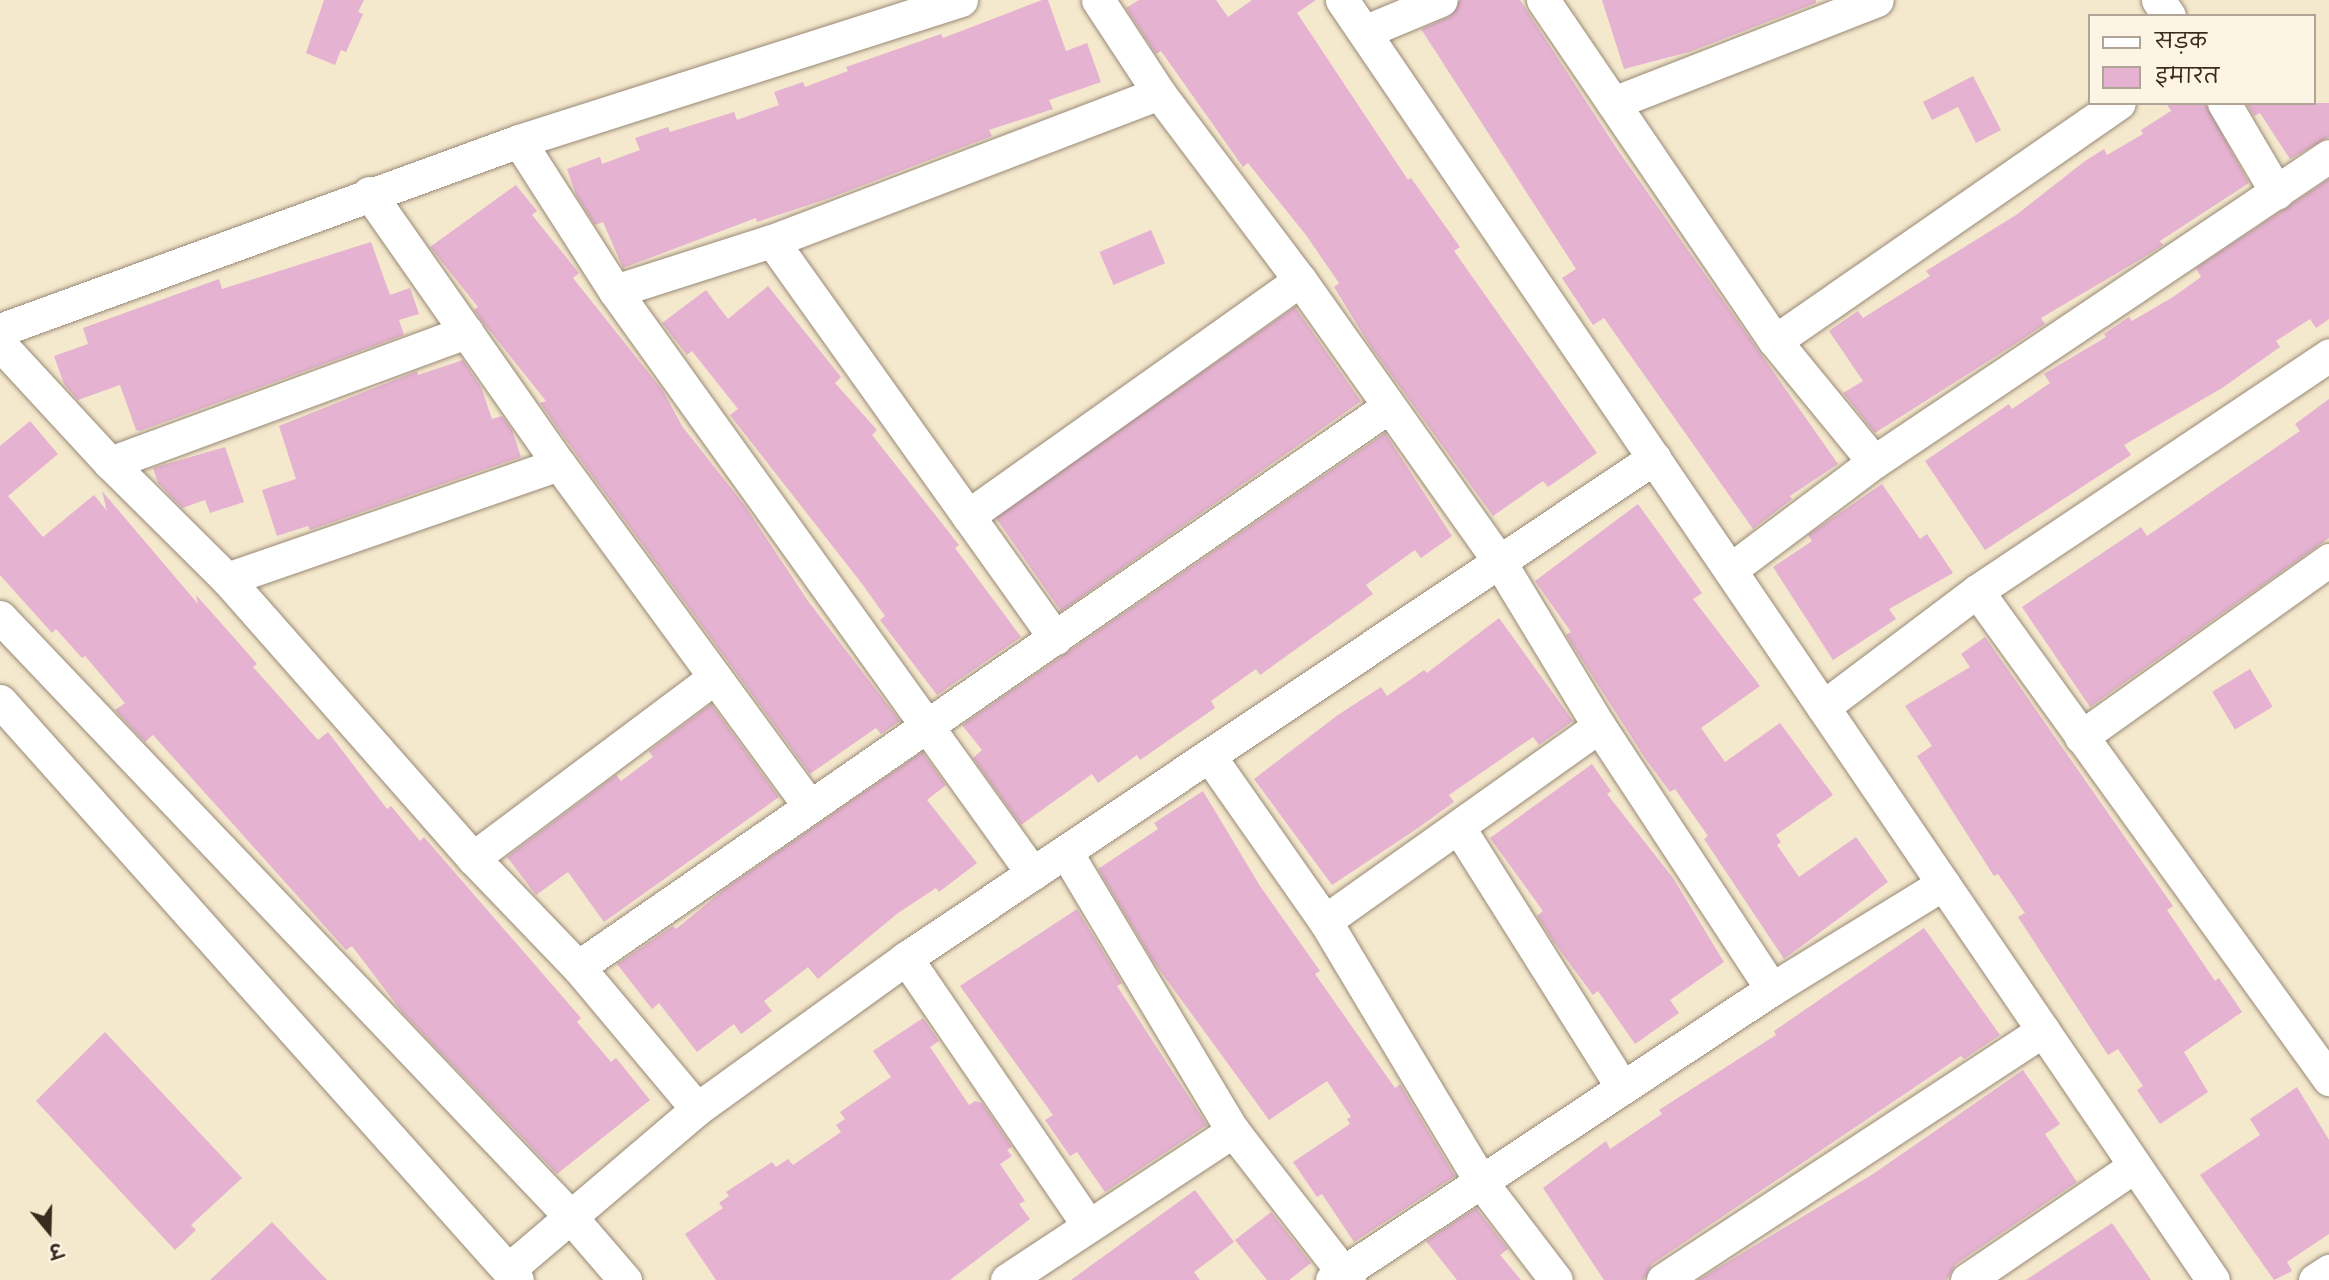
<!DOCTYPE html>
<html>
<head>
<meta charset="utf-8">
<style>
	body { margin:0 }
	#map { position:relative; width:2329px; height:1280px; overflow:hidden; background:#f4e8cd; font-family:"Patrick Hand","Playpen Sans Deva",sans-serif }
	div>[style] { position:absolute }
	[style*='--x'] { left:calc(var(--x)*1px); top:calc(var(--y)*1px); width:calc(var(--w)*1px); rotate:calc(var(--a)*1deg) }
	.building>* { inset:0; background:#e5b2d1; transform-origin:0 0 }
	.roads { filter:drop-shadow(0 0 2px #988976) drop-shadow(0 0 2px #988976) }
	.minor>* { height:33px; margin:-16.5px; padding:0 16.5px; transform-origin:16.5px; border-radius:16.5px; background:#fff }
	span { translate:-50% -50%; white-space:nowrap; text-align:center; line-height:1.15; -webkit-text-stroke:5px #fcf5e5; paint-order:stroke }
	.legend { position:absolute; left:2088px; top:14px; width:228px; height:91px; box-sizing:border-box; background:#fcf5e5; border:2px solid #afa495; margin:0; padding:9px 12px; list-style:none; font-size:21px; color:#3b2a1e }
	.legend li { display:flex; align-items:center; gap:14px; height:35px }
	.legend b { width:35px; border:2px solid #afa495 }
	.north { position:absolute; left:14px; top:1196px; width:70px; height:70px; -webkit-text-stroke:5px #fcf5e5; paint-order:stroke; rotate:161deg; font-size:19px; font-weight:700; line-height:28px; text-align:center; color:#3b2a1e }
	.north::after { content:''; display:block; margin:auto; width:24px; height:32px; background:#3b2a1e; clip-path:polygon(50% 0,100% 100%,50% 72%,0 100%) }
</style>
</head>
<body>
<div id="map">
	<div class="building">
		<i style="clip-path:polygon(324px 0,364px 0,358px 12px,363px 14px,346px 52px,341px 50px,335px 65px,306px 53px)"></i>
		<i style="clip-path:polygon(1042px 0,1048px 0,1066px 51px,1087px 43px,1101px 82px,1049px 100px,1053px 109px,989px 130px,992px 136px,827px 199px,757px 222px,756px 218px,623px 268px,603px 222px,595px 225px,576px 195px,567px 169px,600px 157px,602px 164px,640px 150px,635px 138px,668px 127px,670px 132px,734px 112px,737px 120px,779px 105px,774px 92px,803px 82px,805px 87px,848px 71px,846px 67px,941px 34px,943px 38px)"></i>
		<i style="clip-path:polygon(1139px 0,1216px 0,1228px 17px,1252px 0,1316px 0,1297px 13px,1408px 180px,1411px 178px,1460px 247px,1454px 251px,1597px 453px,1548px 487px,1543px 481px,1493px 516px,1369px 344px,1334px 287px,1339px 283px,1306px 235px,1248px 163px,1243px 167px,1161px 51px,1156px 54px,1126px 8px)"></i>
		<i style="clip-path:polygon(1460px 0,1520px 0,1617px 149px,1838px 464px,1790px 496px,1792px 499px,1753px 529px,1604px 318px,1593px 325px,1562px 278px,1576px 269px,1421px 29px,1449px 17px)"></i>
		<i style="clip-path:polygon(1602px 0,1816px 0,1816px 3px,1689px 52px,1624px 69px)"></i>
		<i style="clip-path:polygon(1973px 76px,2001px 130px,1976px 143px,1958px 107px,1932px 120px,1923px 102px)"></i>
		<i style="clip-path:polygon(2166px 103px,2205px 103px,2249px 183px,2160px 241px,2163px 245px,2141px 259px,2041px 318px,2045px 324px,2012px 346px,1875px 433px,1843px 393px,1863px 381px,1829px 331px,1858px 311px,1863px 318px,1930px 276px,1926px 271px,2016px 215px,2085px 161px,2104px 149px,2107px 155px,2143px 134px,2141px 130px,2171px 111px)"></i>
		<i style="clip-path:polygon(2246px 103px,2329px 103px,2329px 137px,2290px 159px,2260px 113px,2254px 116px)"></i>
		<i style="clip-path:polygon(2329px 179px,2329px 319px,2316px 328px,2310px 319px,2276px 341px,2280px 347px,2222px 388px,2124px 445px,2131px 455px,1985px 550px,1925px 461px,2009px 404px,2012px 409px,2050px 383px,2044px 374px,2106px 337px,2104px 334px,2129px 317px,2132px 321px,2173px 297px,2201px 277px,2196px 268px)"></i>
		<i style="clip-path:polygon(516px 185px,537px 211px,532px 215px,579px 273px,573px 278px,663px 391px,682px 426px,745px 506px,808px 601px,900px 721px,881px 734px,876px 728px,810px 774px,566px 440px,540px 403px,546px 401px,482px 321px,474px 310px,478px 307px,430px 247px)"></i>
		<i style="left:1151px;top:230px;width:36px;height:56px;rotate:67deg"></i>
		<i style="clip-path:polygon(371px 242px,390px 295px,410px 288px,419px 314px,399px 320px,404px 335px,140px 431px,136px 430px,120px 385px,78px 400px,64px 384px,54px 356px,88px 344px,83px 328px,219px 279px,222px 289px)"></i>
		<i style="clip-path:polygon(768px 286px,841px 377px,835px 383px,877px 430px,872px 435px,959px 545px,955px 548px,1021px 637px,937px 695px,880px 620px,885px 616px,863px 585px,730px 415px,738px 409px,692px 351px,687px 355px,662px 323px,706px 290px,728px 319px)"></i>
		<i style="left:1295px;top:307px;width:115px;height:366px;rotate:55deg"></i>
		<i style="clip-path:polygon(463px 360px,481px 387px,492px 419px,502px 416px,512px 430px,521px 457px,310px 530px,308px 526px,277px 536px,262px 490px,296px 479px,279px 426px,417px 371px,418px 375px)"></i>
		<i style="clip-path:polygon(2329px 399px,2329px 538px,2090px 707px,2022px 607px,2141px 527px,2147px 536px,2300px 431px,2295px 424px)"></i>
		<i style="clip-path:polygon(30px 421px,58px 454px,8px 496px,43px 537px,94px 495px,107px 511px,102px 491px,198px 604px,196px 595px,229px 632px,257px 664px,253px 667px,318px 740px,328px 732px,387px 809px,391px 806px,420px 841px,424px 837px,581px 1018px,577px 1022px,611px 1062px,616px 1058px,650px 1100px,557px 1174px,402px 1012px,352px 946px,346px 950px,153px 735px,145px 742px,115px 710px,125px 703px,85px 656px,82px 658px,56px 629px,52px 633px,0 575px,0 446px)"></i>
		<i style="clip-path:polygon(1385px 433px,1452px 536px,1421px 558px,1415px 550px,1366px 585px,1373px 594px,1260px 675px,1256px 669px,1211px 701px,1215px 708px,1140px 760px,1137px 755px,1098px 783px,1092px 774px,1021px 825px,973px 758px,982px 750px,962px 725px)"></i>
		<i style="clip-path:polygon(225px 447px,244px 502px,210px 513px,205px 500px,182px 508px,158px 483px,153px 468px)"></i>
		<i style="clip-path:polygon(1882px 484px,1920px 539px,1927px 534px,1953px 573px,1889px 609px,1896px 619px,1833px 660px,1773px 567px,1812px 541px,1808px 535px)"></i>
		<i style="clip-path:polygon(1638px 504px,1702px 593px,1693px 599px,1760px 686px,1701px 728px,1725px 762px,1780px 723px,1833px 795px,1776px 835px,1781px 842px,1777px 845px,1799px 877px,1856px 837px,1888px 882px,1784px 959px,1704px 839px,1708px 836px,1675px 789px,1670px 792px,1645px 758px,1566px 635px,1571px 632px,1535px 581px)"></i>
		<i style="clip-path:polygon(1499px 618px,1573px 721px,1539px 745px,1533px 737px,1449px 795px,1454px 802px,1415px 830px,1332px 885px,1254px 779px,1338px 715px,1381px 687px,1387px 696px,1424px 670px,1427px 673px)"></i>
		<i style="clip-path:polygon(1985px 637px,2173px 906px,2167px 910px,2215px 981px,2219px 978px,2242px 1012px,2184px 1052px,2208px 1092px,2160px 1124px,2137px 1090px,2143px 1086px,2118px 1049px,2108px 1055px,2018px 917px,2025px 913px,1998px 874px,1994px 876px,1917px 756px,1932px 746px,1905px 706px,1970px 667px,1961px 654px)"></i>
		<i style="left:2250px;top:669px;width:44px;height:44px;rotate:59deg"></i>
		<i style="clip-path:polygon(711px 704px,779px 797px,604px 922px,568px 872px,536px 895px,507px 857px,616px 775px,621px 781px,653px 757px,649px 751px)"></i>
		<i style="clip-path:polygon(922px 752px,946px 785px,927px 800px,977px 863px,939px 892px,936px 888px,898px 913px,818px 979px,808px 967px,764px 1001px,772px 1011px,741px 1034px,734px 1024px,697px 1052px,659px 1003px,652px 1009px,617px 964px,673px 926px,676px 929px,726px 888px)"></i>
		<i style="clip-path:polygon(1592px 764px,1611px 791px,1607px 794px,1673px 878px,1724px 962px,1670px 1000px,1679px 1013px,1635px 1044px,1598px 991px,1593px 995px,1553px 941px,1537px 916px,1543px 911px,1490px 838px)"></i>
		<i style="clip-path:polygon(1203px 791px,1260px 886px,1320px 971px,1315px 974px,1395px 1088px,1400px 1084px,1455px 1176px,1354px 1242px,1322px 1194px,1317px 1197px,1293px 1162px,1350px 1124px,1347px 1119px,1351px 1117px,1327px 1081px,1269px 1120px,1153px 961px,1098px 869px,1158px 829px,1154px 823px)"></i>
		<i style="clip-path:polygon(1077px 909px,1122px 983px,1117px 986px,1207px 1125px,1105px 1192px,1077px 1152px,1070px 1156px,1045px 1120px,1053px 1115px,960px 986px)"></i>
		<i style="clip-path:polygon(1924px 928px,2000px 1035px,1964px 1059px,1961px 1056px,1652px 1264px,1644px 1280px,1604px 1280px,1543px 1188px,1606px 1141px,1610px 1149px,1662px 1114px,1659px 1110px,1776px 1035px,1774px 1031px)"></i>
		<i style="clip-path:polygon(923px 1018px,939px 1041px,930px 1047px,969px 1105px,975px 1101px,982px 1103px,1012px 1147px,1007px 1150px,1012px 1156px,1000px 1164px,1025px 1201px,1019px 1204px,1030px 1219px,950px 1280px,716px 1280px,685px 1234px,723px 1208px,719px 1203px,729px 1196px,726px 1192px,772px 1162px,776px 1167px,788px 1159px,793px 1165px,841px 1132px,836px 1125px,845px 1119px,840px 1112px,891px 1077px,873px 1051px)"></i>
		<i style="clip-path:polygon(105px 1032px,242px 1178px,191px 1225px,196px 1230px,175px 1250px,36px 1101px)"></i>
		<i style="clip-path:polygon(2023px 1070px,2060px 1124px,2045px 1134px,2077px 1182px,1956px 1264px,1947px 1280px,1698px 1280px,1873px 1174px)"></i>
		<i style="clip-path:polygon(2297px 1087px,2329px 1140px,2329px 1234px,2287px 1262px,2292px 1271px,2274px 1280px,2200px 1175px,2260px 1135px,2250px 1119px)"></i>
		<i style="clip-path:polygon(1195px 1190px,1234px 1242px,1194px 1272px,1200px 1280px,1071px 1280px)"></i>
		<i style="clip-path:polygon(1476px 1208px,1508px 1249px,1500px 1255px,1521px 1280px,1457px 1280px,1426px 1241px)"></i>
		<i style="clip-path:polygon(1271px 1212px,1311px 1263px,1289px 1280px,1267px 1280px,1235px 1240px)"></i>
		<i style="clip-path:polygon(272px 1222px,327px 1280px,210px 1280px)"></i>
		<i style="clip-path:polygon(2112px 1223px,2151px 1280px,2026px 1280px)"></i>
	</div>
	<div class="roads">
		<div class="minor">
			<i style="--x:1098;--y:0;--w:111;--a:56.7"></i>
			<i style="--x:1159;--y:93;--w:234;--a:53"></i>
			<i style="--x:1300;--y:280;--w:344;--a:54.7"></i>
			<i style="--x:1499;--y:561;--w:193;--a:58.8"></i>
			<i style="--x:1599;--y:726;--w:315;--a:56.7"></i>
			<i style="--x:1342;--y:0;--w:1548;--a:55.77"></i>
			<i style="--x:1543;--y:0;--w:412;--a:55.8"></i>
			<i style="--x:1775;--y:341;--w:156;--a:50.7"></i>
			<i style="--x:2158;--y:0;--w:19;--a:55"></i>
			<i style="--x:1364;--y:32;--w:83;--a:-22.6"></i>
			<i style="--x:1613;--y:103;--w:283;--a:-21.3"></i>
			<i style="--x:2224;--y:103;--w:104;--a:59.5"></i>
			<i style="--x:519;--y:141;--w:178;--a:57.4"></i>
			<i style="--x:615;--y:291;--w:717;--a:54.36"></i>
			<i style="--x:369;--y:193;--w:331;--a:55"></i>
			<i style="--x:559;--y:464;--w:423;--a:53.8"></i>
			<i style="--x:772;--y:241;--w:488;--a:54.5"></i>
			<i style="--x:615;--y:291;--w:165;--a:-17.7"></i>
			<i style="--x:772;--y:241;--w:414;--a:-20.9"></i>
			<i style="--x:0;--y:330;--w:552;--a:-20.01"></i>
			<i style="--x:519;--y:141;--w:464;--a:-17.7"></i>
			<i style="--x:1775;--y:341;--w:418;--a:-34.7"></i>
			<i style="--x:0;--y:344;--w:162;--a:47.3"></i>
			<i style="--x:110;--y:463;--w:165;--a:44.8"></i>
			<i style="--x:227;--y:579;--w:372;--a:48.6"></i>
			<i style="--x:473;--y:858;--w:151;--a:46.1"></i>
			<i style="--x:578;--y:967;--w:185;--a:50"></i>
			<i style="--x:110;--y:463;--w:380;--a:-20.2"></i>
			<i style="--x:968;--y:516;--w:407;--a:-35.4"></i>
			<i style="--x:1730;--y:570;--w:180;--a:-36.9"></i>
			<i style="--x:1874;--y:462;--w:548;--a:-33.92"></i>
			<i style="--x:227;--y:579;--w:351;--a:-19.1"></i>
			<i style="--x:1977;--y:591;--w:602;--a:54.2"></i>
			<i style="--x:0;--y:617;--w:825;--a:46.42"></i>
			<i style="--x:569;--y:1215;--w:86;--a:49.3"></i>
			<i style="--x:0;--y:701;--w:776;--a:48.24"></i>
			<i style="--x:1823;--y:707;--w:193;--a:-37"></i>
			<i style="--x:1977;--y:591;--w:424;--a:-33.8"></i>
			<i style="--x:2081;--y:737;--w:305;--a:-35.5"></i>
			<i style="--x:1210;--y:757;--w:200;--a:55"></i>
			<i style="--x:1325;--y:921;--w:304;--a:59.1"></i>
			<i style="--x:1481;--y:1182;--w:123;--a:52.6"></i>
			<i style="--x:1459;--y:828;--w:306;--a:57.8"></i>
			<i style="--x:1067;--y:854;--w:323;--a:59.1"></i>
			<i style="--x:1233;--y:1131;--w:189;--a:52.1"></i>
			<i style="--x:473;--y:858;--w:302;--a:-36.8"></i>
			<i style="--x:1325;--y:921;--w:336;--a:-35.4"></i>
			<i style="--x:906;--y:958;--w:321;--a:55.7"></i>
			<i style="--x:578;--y:967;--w:985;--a:-34.66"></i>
			<i style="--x:508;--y:1270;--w:248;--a:-40.4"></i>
			<i style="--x:697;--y:1109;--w:258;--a:-35.8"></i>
			<i style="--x:906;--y:958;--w:900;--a:-33.76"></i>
			<i style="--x:1007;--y:1280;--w:271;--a:-33.4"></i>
			<i style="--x:1332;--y:1280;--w:528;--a:-33.48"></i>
			<i style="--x:1772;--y:989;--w:201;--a:-31.6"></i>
			<i style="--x:1663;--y:1280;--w:455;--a:-33.3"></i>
			<i style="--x:1967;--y:1280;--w:203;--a:-34.2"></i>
			<i style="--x:2315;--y:1280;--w:17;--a:-33"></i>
		</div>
	</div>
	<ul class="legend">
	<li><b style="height:9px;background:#fff"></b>सड़क</li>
	<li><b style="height:19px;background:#e5b2d1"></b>इमारत</li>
	</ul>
	<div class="north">उ</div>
</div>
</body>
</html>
